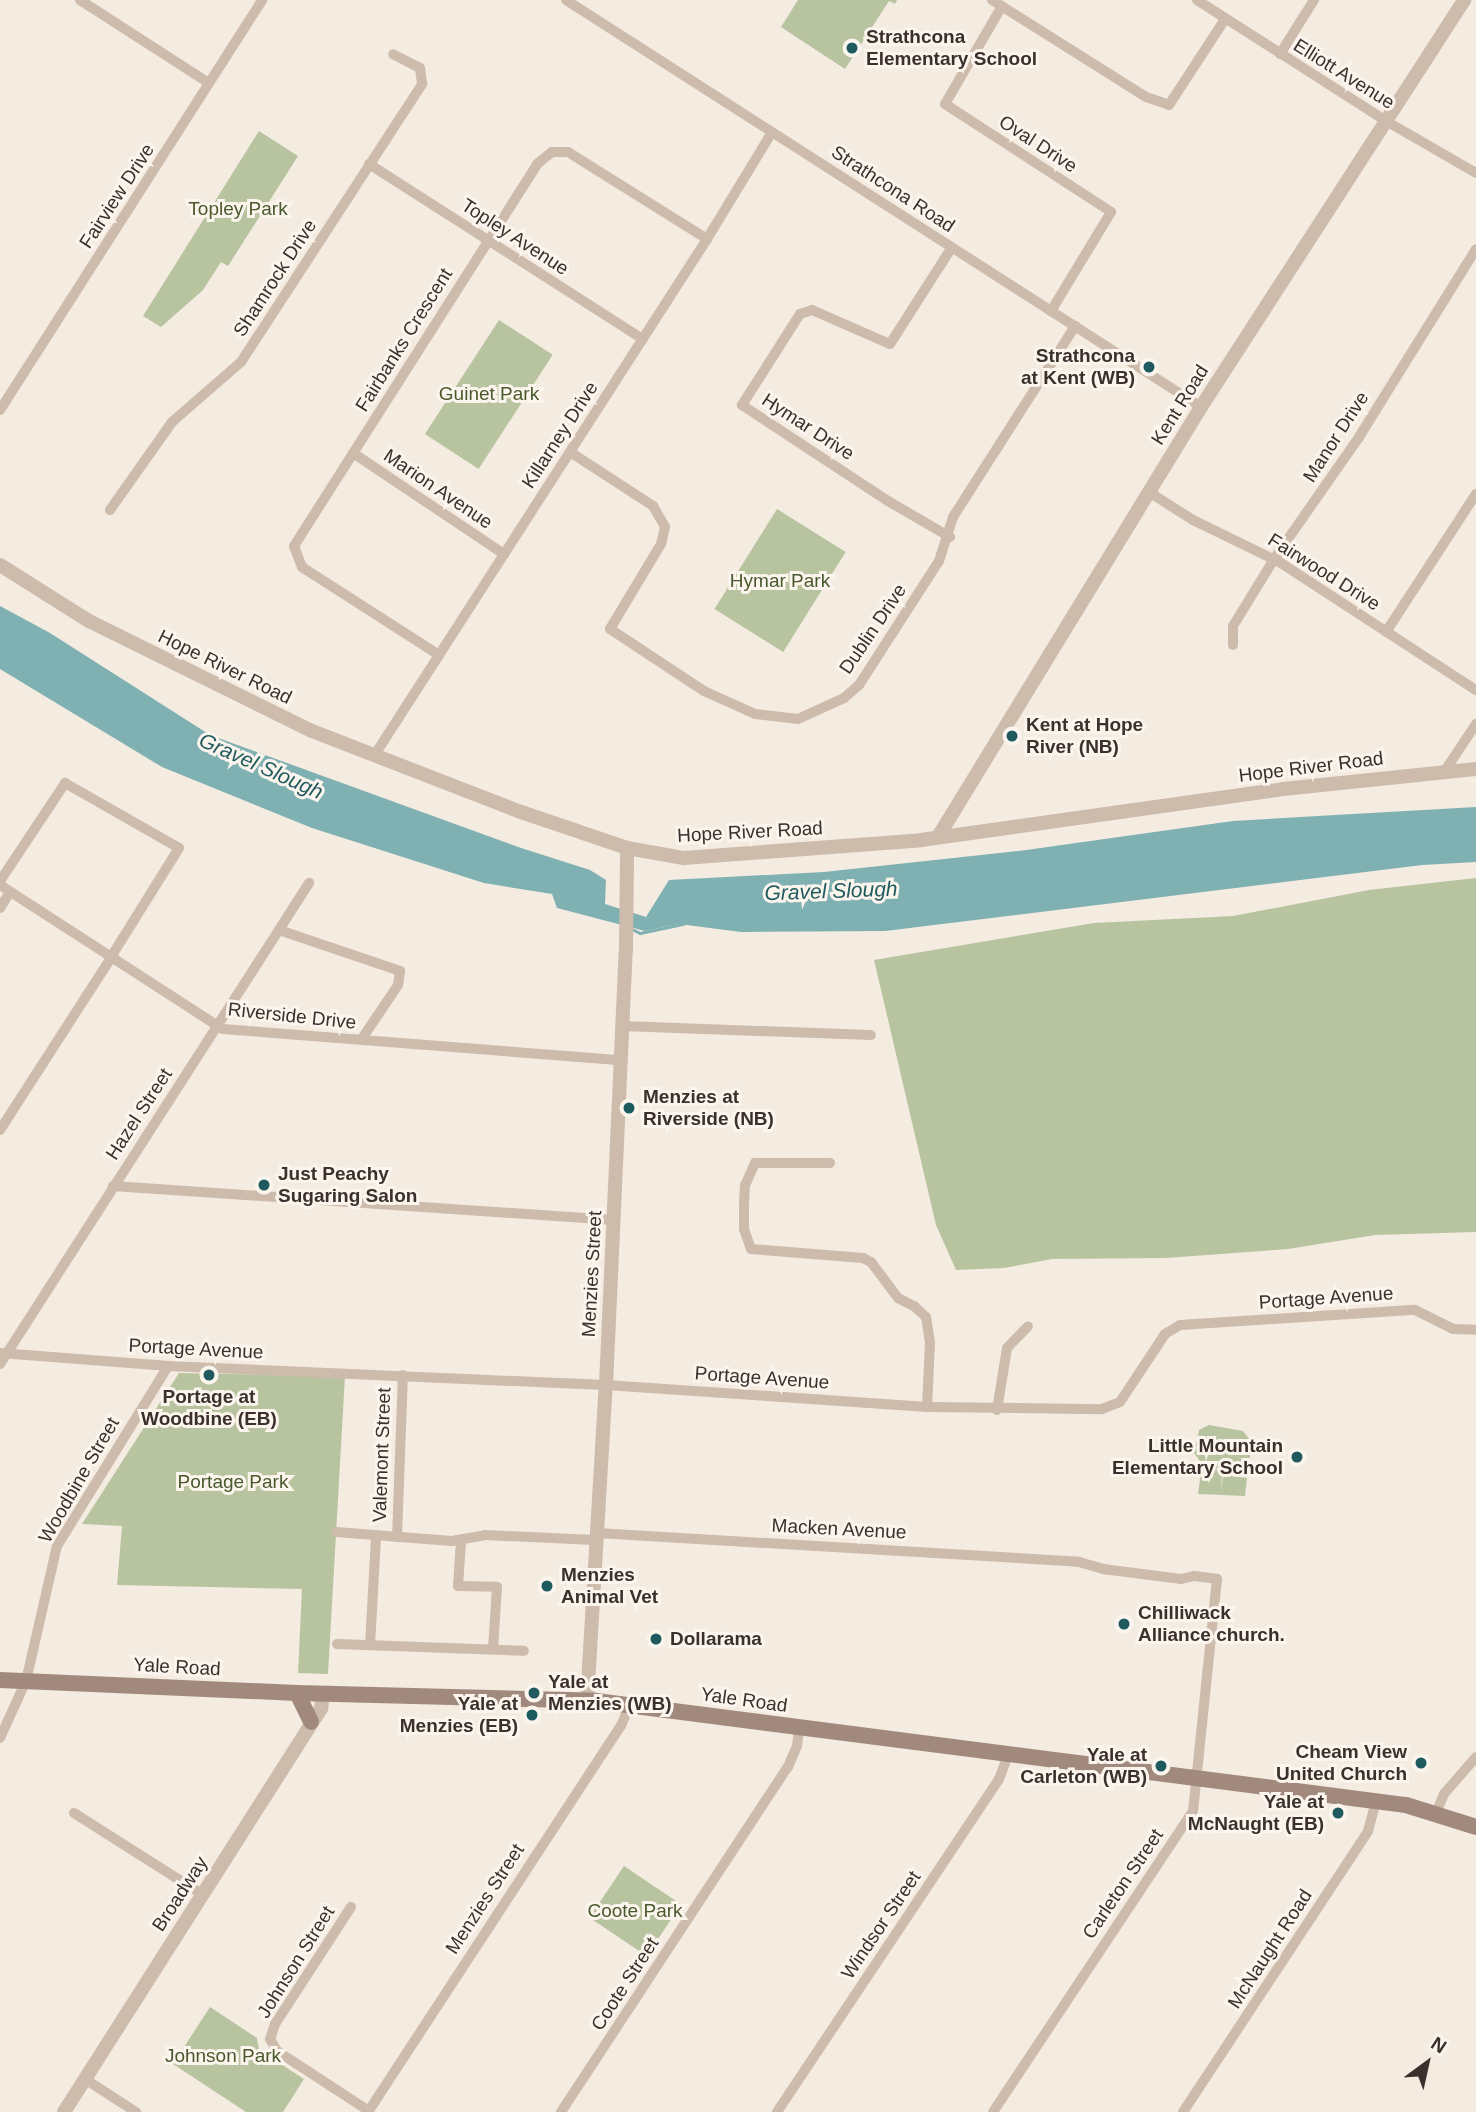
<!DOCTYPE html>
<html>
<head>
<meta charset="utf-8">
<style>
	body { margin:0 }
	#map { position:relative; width:1476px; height:2112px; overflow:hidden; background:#f4ebe1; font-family:Helvetica,sans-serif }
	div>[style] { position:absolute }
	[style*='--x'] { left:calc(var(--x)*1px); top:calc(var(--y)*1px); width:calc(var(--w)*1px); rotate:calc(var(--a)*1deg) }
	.green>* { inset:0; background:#b8c4a0; transform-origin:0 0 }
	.water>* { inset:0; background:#7fb0b2 }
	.stream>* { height:2.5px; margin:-1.25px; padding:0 1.25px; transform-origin:1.25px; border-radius:1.25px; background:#7fb0b2 }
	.minor>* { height:10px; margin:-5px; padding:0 5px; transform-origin:5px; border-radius:5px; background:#cdbbac }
	.tertiary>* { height:14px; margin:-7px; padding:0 7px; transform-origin:7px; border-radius:7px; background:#cdbbac }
	.secondary>* { height:16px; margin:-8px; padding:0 8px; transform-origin:8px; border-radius:8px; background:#a18a7d }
	.dots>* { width:19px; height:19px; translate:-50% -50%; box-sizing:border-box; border:4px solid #fbf5ee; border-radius:50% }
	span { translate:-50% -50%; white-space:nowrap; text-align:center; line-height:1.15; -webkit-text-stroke:6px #fbf5ee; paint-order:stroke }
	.poi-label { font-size:19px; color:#3b302b; font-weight:700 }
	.left { translate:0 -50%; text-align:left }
	.right { translate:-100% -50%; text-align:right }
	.street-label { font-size:19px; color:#3b302b }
	.park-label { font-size:19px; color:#4a5a2e }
	.water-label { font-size:21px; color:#1f5a5e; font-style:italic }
	.north { position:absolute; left:1392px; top:2028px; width:70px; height:70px; -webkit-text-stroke:5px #fbf5ee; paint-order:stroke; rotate:33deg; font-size:19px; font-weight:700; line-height:28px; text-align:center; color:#3b302b }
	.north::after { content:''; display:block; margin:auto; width:24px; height:32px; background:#3b302b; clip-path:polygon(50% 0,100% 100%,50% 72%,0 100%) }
</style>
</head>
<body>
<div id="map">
	<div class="green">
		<i style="clip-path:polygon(798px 0,897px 0,895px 4px,889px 1px,845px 69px,781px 27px)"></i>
		<i style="clip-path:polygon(259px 131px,298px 156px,228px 266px,221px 262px,203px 290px,161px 327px,143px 316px)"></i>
		<i style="left:499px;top:320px;width:64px;height:136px;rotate:33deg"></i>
		<i style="left:777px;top:509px;width:81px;height:118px;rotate:32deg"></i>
		<i style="clip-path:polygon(1476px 878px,1476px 1232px,1375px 1235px,1288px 1249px,1166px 1258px,1052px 1259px,1004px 1268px,956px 1270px,936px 1225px,874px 960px,1094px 923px,1233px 916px,1369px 890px)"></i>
		<i style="clip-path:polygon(179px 1373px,345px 1376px,328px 1674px,298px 1673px,302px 1589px,117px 1585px,122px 1526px,82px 1524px)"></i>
		<i style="clip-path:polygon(1209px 1425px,1243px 1431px,1250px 1440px,1250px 1476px,1222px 1474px,1221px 1493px,1223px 1475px,1247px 1478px,1245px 1496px,1198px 1494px,1202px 1464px,1194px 1453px,1199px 1430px)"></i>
		<i style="left:624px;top:1866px;width:69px;height:62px;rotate:34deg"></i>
		<i style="clip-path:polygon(210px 2007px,257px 2038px,259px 2050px,304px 2079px,283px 2112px,246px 2112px,173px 2064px)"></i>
	</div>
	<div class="water">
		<i style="clip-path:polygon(0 606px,50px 633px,210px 735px,518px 847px,590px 870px,606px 880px,605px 904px,646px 917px,669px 880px,824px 872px,1019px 851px,1233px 821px,1476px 807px,1476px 862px,1422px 865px,885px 931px,741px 932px,679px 924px,645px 931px,557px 908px,552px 894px,484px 883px,312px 828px,162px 767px,0 669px)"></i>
	</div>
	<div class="stream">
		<i style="--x:632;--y:929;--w:9;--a:27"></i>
		<i style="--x:640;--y:933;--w:44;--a:-11.8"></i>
	</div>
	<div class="minor">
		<i style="--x:80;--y:0;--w:153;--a:32.8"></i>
		<i style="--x:566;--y:0;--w:754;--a:32.66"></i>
		<i style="--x:992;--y:0;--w:182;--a:32.2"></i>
		<i style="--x:1146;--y:97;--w:24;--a:19"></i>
		<i style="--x:1169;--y:105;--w:103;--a:-56.9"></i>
		<i style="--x:1197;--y:0;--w:224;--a:32.6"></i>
		<i style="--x:1386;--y:121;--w:104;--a:30"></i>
		<i style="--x:1002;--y:6;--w:113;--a:120.2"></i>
		<i style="--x:945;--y:104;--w:198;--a:33"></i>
		<i style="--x:1111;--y:212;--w:116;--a:121.2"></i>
		<i style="--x:1280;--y:54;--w:64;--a:-57.8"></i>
		<i style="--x:369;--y:164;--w:325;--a:32.6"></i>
		<i style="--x:0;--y:410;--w:487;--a:-57.4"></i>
		<i style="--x:570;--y:452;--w:99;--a:33"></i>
		<i style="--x:653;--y:506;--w:24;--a:60"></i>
		<i style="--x:665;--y:527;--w:17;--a:103"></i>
		<i style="--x:661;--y:544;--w:99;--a:121"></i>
		<i style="--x:610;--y:629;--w:113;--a:33.4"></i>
		<i style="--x:704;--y:691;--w:56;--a:24.3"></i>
		<i style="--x:755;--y:714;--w:43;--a:6.6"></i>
		<i style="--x:798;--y:719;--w:51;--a:-24.5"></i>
		<i style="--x:844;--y:698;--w:20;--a:-41"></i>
		<i style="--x:859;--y:685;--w:148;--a:-57.2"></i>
		<i style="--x:939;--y:561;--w:46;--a:-72.3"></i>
		<i style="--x:953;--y:517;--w:227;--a:-57.4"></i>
		<i style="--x:353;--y:453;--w:182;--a:33.8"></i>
		<i style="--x:1149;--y:492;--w:52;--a:32.5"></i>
		<i style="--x:1193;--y:520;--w:98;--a:26"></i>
		<i style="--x:1281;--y:563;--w:233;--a:33.1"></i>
		<i style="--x:110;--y:510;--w:108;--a:-54.8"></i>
		<i style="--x:172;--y:422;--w:91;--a:-41"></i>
		<i style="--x:241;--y:362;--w:332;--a:-56.9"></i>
		<i style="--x:422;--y:84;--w:16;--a:-97"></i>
		<i style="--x:420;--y:68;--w:30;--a:-153"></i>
		<i style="--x:950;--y:537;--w:72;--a:-149.9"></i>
		<i style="--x:888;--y:501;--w:175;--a:-146.7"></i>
		<i style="--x:742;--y:405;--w:108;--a:-57.5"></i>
		<i style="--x:800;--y:314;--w:13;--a:-18"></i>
		<i style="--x:812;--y:310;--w:85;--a:23.6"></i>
		<i style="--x:890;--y:344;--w:115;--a:-57.4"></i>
		<i style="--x:1386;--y:632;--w:165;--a:-56.9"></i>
		<i style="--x:1233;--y:645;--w:19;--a:-90"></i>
		<i style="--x:1233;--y:626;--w:79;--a:-58.5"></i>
		<i style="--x:1274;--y:559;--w:149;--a:-55.1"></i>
		<i style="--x:1359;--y:437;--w:221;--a:-58.1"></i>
		<i style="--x:439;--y:655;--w:163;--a:-147.3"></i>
		<i style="--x:302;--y:567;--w:22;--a:-111"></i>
		<i style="--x:294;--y:546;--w:453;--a:-57.5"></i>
		<i style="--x:537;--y:164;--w:19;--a:-39"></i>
		<i style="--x:552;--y:152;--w:16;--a:0"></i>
		<i style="--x:568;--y:152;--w:164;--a:32"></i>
		<i style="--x:374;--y:756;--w:615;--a:-57.21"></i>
		<i style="--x:707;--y:239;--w:125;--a:-58.7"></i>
		<i style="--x:1444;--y:772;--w:58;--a:-56.3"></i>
		<i style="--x:0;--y:881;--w:118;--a:-56.4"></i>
		<i style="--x:65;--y:783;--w:131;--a:29.7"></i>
		<i style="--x:179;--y:848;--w:128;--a:122"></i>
		<i style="--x:0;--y:885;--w:265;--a:32.9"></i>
		<i style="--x:223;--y:1029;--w:399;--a:4.5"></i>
		<i style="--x:0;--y:908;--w:19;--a:-58"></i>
		<i style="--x:279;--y:930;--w:128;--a:18.7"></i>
		<i style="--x:400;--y:971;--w:14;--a:98"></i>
		<i style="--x:398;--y:985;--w:66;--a:123.9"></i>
		<i style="--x:623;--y:1026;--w:248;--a:2.1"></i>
		<i style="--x:0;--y:1130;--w:205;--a:-57.2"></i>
		<i style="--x:830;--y:1163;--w:75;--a:180"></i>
		<i style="--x:755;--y:1163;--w:24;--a:114"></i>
		<i style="--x:745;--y:1185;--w:21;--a:93"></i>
		<i style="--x:744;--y:1206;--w:23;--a:90"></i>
		<i style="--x:744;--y:1229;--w:21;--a:71"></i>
		<i style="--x:751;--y:1249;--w:112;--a:4.6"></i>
		<i style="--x:863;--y:1258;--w:9;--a:27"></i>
		<i style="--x:871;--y:1262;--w:45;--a:53.1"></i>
		<i style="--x:898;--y:1298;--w:18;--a:27"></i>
		<i style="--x:914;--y:1306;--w:16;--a:43"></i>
		<i style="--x:926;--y:1317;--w:25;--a:81"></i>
		<i style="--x:930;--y:1342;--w:65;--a:92.6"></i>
		<i style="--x:113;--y:1186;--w:502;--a:3.88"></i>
		<i style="--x:0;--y:1353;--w:169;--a:4.4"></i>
		<i style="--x:168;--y:1366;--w:438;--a:2.5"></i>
		<i style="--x:606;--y:1385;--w:322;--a:3.9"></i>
		<i style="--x:927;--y:1407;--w:175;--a:0.7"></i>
		<i style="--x:1102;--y:1409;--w:19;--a:-21"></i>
		<i style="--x:1120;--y:1402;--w:82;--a:-56.5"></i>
		<i style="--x:1165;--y:1334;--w:17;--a:-31"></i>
		<i style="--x:1180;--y:1325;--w:235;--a:-3.7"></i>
		<i style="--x:1415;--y:1310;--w:42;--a:26.6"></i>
		<i style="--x:1453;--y:1329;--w:23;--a:2"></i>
		<i style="--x:0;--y:1364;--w:572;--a:-57.28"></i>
		<i style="--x:997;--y:1410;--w:63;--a:-80.8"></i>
		<i style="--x:1007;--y:1348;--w:30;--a:-46"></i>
		<i style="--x:336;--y:1532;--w:116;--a:4.4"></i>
		<i style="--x:452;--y:1541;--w:34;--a:-10"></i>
		<i style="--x:485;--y:1535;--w:110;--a:2.6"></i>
		<i style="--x:597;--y:1533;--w:483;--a:3.4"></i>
		<i style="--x:1079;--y:1562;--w:25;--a:16"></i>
		<i style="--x:1103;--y:1569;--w:79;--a:7.3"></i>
		<i style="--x:1181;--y:1579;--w:13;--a:-13"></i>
		<i style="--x:1194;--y:1576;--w:23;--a:7"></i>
		<i style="--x:1217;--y:1579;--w:233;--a:95.9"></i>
		<i style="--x:1193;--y:1811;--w:361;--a:123.6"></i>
		<i style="--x:397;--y:1537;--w:162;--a:-87.9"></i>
		<i style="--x:461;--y:1541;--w:45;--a:93.8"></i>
		<i style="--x:458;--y:1586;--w:39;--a:1"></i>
		<i style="--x:497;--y:1587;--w:62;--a:93.7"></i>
		<i style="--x:337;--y:1644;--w:187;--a:2.1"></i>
		<i style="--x:370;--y:1645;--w:108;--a:-86.8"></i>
		<i style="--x:0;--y:1738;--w:63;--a:-65.5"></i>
		<i style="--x:26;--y:1681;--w:139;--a:-77.1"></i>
		<i style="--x:57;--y:1546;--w:211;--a:-58.3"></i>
		<i style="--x:74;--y:1813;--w:153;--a:32.4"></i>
		<i style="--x:1436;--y:1813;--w:21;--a:-67"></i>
		<i style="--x:1444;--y:1794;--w:49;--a:-49.1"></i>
		<i style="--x:351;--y:1907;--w:140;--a:123"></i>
		<i style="--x:275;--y:2024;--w:16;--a:108"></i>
		<i style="--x:270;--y:2039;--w:14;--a:60"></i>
		<i style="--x:277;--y:2051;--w:110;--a:33.1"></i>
		<i style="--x:85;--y:2079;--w:61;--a:32.9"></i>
		<i style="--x:368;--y:2112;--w:462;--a:-56.8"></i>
		<i style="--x:621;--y:1726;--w:22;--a:-68"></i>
		<i style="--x:561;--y:2112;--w:413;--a:-56.7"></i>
		<i style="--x:788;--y:1767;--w:23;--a:-67"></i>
		<i style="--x:797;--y:1746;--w:17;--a:-83"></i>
		<i style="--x:777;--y:2112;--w:400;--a:-56.3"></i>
		<i style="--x:999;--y:1779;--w:26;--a:-69"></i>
		<i style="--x:1183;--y:2112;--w:336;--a:-56.6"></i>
		<i style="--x:1368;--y:1831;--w:31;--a:-75"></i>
	</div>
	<div class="tertiary">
		<i style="--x:0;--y:565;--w:105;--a:32.2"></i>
		<i style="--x:89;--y:621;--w:249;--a:26.3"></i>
		<i style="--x:312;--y:731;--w:221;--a:21.2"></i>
		<i style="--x:518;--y:811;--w:115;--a:18.7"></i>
		<i style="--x:627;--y:848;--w:58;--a:10"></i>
		<i style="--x:684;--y:858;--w:238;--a:-4.3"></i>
		<i style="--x:921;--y:840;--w:366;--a:-8"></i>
		<i style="--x:1283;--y:789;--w:194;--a:-5.9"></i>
		<i style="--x:938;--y:837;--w:504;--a:-58.55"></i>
		<i style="--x:1201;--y:407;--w:485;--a:-57.1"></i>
		<i style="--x:587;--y:1701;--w:317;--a:-86.6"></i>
		<i style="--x:606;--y:1385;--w:435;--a:-87.4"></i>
		<i style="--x:626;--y:950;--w:102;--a:-89.4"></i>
		<i style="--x:64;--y:2112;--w:479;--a:-57.5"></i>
		<i style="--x:321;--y:1708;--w:14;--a:-82"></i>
	</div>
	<div class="secondary">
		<i style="--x:0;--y:1680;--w:297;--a:2.5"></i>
		<i style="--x:297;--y:1693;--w:299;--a:1.5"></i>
		<i style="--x:596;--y:1701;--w:817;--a:7.32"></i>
		<i style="--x:1406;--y:1805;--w:73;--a:17.4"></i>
		<i style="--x:297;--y:1693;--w:32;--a:64"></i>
	</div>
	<div class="dots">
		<i style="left:852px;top:48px;background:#1f5a5e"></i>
		<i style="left:1149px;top:367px;background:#1f5a5e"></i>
		<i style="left:1012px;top:736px;background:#1f5a5e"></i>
		<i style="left:629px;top:1108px;background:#1f5a5e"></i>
		<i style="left:264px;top:1185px;background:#1f5a5e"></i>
		<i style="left:209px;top:1375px;background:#1f5a5e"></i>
		<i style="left:1297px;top:1457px;background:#1f5a5e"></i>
		<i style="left:547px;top:1586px;background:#1f5a5e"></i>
		<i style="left:1124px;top:1624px;background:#1f5a5e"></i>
		<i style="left:656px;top:1639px;background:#1f5a5e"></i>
		<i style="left:534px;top:1693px;background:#1f5a5e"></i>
		<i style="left:532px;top:1715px;background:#1f5a5e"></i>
		<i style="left:1421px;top:1763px;background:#1f5a5e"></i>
		<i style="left:1161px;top:1766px;background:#1f5a5e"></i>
		<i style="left:1338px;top:1813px;background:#1f5a5e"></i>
	</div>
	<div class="poi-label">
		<span class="left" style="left:866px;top:48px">Strathcona<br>Elementary School</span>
		<span class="right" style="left:1135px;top:367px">Strathcona<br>at Kent (WB)</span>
		<span class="left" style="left:1026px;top:736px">Kent at Hope<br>River (NB)</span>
		<span class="left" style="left:643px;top:1108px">Menzies at<br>Riverside (NB)</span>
		<span class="left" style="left:278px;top:1185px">Just Peachy<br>Sugaring Salon</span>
		<span style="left:209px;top:1408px">Portage at<br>Woodbine (EB)</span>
		<span class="right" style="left:1283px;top:1457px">Little Mountain<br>Elementary School</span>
		<span class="left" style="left:561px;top:1586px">Menzies<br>Animal Vet</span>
		<span class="left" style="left:1138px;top:1624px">Chilliwack<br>Alliance church.</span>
		<span class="left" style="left:670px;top:1639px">Dollarama</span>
		<span class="left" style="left:548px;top:1693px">Yale at<br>Menzies (WB)</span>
		<span class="right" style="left:518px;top:1715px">Yale at<br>Menzies (EB)</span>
		<span class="right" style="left:1407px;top:1763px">Cheam View<br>United Church</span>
		<span class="right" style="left:1147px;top:1766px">Yale at<br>Carleton (WB)</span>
		<span class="right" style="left:1324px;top:1813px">Yale at<br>McNaught (EB)</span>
	</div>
	<div class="street-label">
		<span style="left:1344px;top:74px;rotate:32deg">Elliott Avenue</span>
		<span style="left:1038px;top:144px;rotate:33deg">Oval Drive</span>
		<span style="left:893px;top:189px;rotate:33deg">Strathcona Road</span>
		<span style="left:117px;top:196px;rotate:-57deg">Fairview Drive</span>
		<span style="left:515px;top:237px;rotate:33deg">Topley Avenue</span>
		<span style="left:275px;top:278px;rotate:-57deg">Shamrock Drive</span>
		<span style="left:404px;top:340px;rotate:-58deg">Fairbanks Crescent</span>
		<span style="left:1180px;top:405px;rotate:-58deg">Kent Road</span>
		<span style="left:808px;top:427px;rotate:33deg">Hymar Drive</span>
		<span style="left:560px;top:435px;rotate:-57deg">Killarney Drive</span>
		<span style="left:1336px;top:437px;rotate:-57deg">Manor Drive</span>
		<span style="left:438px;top:489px;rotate:34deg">Marion Avenue</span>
		<span style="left:1324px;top:572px;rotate:32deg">Fairwood Drive</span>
		<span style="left:873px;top:629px;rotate:-56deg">Dublin Drive</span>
		<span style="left:225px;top:667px;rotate:26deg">Hope River Road</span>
		<span style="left:1311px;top:767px;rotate:-7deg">Hope River Road</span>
		<span style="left:750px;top:832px;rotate:-3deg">Hope River Road</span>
		<span style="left:292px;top:1016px;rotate:6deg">Riverside Drive</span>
		<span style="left:139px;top:1114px;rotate:-57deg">Hazel Street</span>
		<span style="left:592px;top:1274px;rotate:-87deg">Menzies Street</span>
		<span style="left:1326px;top:1298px;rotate:-4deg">Portage Avenue</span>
		<span style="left:196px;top:1349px;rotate:3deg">Portage Avenue</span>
		<span style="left:762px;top:1378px;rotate:4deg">Portage Avenue</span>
		<span style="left:382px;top:1455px;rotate:-88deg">Valemont Street</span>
		<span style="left:79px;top:1480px;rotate:-60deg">Woodbine Street</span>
		<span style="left:839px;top:1529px;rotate:3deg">Macken Avenue</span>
		<span style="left:177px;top:1667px;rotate:3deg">Yale Road</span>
		<span style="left:744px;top:1700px;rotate:8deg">Yale Road</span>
		<span style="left:1123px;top:1884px;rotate:-56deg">Carleton Street</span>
		<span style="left:180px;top:1894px;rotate:-57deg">Broadway</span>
		<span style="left:485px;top:1899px;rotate:-57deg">Menzies Street</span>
		<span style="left:881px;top:1925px;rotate:-56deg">Windsor Street</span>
		<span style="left:1270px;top:1949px;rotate:-57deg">McNaught Road</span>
		<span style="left:296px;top:1962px;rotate:-58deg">Johnson Street</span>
		<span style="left:625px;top:1984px;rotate:-57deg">Coote Street</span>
	</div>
	<div class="park-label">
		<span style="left:238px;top:209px">Topley Park</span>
		<span style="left:489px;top:394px">Guinet Park</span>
		<span style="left:780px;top:581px">Hymar Park</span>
		<span style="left:233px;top:1482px">Portage Park</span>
		<span style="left:635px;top:1911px">Coote Park</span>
		<span style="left:223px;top:2056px">Johnson Park</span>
	</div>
	<div class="water-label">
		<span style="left:261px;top:766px;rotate:24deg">Gravel Slough</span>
		<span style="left:831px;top:891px;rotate:-2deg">Gravel Slough</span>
	</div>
	<div class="north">N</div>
</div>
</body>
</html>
